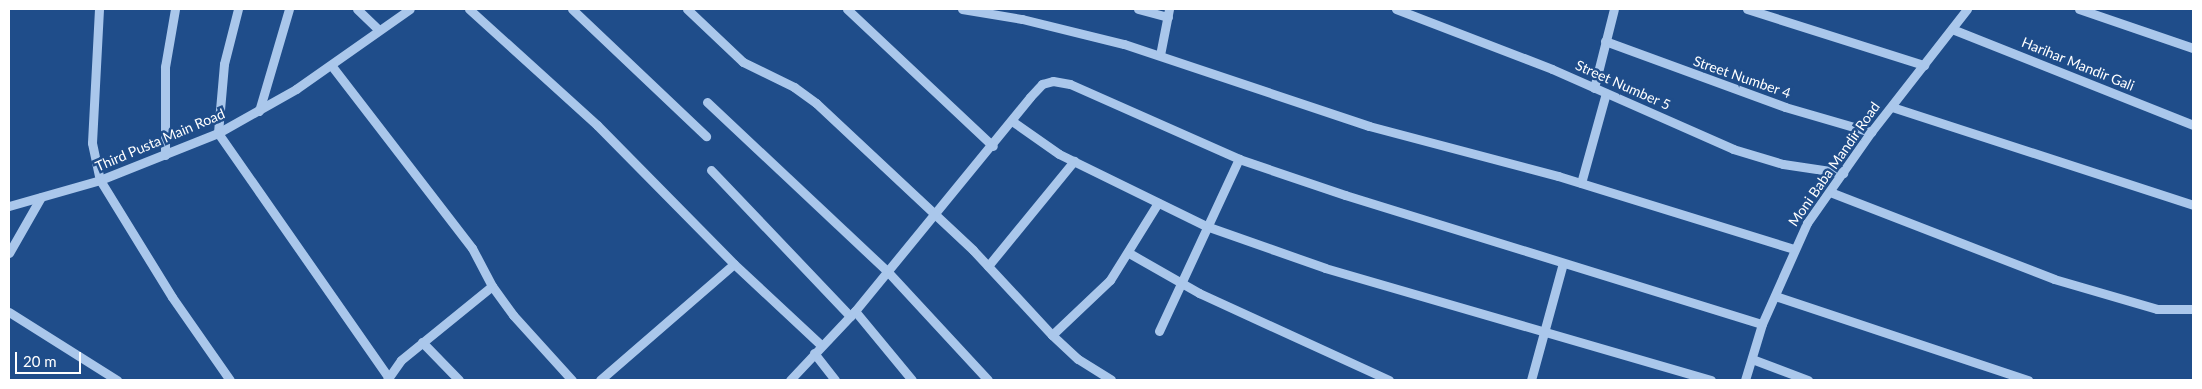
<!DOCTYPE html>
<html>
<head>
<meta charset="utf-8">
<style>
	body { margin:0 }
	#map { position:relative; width:2202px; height:389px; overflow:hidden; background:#1f4d8a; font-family:Lato,sans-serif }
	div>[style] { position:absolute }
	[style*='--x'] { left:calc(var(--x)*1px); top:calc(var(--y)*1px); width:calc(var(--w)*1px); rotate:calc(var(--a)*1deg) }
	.minor>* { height:9px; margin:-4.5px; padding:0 4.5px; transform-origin:4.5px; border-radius:4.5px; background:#aac7eb }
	span { translate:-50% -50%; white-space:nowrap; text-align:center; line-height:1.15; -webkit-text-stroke:5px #1f4d8a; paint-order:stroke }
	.street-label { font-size:14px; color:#fff }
	.frame { position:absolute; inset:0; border:10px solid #fff; pointer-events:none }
	.scale { position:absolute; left:15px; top:352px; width:66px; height:22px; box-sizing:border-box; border:2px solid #fff; border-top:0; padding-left:6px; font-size:15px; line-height:18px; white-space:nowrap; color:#fff; -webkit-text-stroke:4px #1f4d8a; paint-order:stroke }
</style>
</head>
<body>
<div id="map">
	<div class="minor">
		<i style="--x:99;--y:9;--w:134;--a:93"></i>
		<i style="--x:92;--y:143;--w:38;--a:78"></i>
		<i style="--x:100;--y:180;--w:137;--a:58.4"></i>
		<i style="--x:172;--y:297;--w:101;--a:55.1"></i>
		<i style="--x:238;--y:9;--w:57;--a:104.3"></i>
		<i style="--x:224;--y:64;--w:69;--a:95"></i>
		<i style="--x:218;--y:133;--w:297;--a:55.1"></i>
		<i style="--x:357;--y:9;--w:30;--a:44"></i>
		<i style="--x:469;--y:9;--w:173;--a:42.2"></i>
		<i style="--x:597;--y:125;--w:195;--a:45.4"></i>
		<i style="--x:734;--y:264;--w:119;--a:43"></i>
		<i style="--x:572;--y:9;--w:185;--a:43.5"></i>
		<i style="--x:687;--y:9;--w:77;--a:43.4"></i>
		<i style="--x:743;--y:62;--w:57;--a:26.1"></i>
		<i style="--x:794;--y:87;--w:27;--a:36"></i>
		<i style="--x:816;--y:103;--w:215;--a:43.1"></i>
		<i style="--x:973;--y:250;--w:116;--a:47.1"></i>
		<i style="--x:1052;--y:335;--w:35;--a:43"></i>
		<i style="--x:1078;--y:359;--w:39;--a:32"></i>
		<i style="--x:847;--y:9;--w:200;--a:43.2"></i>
		<i style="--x:962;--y:9;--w:61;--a:9.5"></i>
		<i style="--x:1022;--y:19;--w:105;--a:13.8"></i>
		<i style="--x:1124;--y:44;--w:258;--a:18.5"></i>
		<i style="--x:1369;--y:126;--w:196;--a:14.8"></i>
		<i style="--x:1558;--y:176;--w:247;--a:17.2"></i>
		<i style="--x:1138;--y:9;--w:31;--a:15"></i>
		<i style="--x:1396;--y:9;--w:167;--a:21"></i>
		<i style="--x:1552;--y:69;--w:198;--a:23.8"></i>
		<i style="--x:1733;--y:149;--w:52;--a:16.7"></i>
		<i style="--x:1783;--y:164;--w:61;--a:8.5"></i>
		<i style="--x:1747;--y:9;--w:186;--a:17.6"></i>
		<i style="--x:2079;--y:9;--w:120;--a:18.9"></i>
		<i style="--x:1952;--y:29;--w:259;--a:21.7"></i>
		<i style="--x:1605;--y:41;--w:192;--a:20.1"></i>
		<i style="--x:1785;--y:107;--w:90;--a:16.2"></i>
		<i style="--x:1160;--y:55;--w:47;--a:-78.9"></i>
		<i style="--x:331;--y:65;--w:231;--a:52.4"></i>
		<i style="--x:472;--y:248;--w:43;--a:62.2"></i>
		<i style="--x:492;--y:286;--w:36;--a:54"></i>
		<i style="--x:513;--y:315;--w:88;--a:47.8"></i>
		<i style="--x:1594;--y:88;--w:81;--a:-75.8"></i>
		<i style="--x:707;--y:102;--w:248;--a:43.2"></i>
		<i style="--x:888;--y:272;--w:147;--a:47.2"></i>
		<i style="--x:1892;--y:107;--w:317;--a:18"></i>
		<i style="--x:259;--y:111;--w:106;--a:-73.6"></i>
		<i style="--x:1012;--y:121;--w:57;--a:35.1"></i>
		<i style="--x:1059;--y:154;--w:164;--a:26.1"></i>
		<i style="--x:1206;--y:226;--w:126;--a:19.4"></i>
		<i style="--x:1325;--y:268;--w:402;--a:16.2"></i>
		<i style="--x:165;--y:155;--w:88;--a:-90"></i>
		<i style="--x:165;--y:67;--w:59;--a:-80.2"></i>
		<i style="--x:711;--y:170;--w:202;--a:46.4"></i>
		<i style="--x:1581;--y:183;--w:93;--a:-74.5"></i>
		<i style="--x:1830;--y:192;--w:240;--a:21.2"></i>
		<i style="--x:2054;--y:279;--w:107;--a:16.2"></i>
		<i style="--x:2157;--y:309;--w:36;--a:0"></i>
		<i style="--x:9;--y:206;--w:95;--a:-15.9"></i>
		<i style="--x:100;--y:180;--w:127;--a:-21.7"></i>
		<i style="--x:218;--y:133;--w:90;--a:-29.4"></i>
		<i style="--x:296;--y:89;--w:139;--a:-35.1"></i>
		<i style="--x:9;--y:253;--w:64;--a:-60.3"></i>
		<i style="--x:1129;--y:253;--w:81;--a:29.7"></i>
		<i style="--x:1199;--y:293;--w:209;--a:24.6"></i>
		<i style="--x:988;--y:266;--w:136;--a:-50.7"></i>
		<i style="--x:1775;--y:296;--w:267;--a:18.4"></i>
		<i style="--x:855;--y:311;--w:89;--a:50.4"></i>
		<i style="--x:9;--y:312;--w:128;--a:32.2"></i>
		<i style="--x:1159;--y:331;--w:190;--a:-65.1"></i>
		<i style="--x:1052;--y:335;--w:80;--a:-43.5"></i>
		<i style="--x:1110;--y:280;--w:91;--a:-58.1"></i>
		<i style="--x:422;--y:342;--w:53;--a:45.8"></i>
		<i style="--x:814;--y:353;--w:34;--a:52"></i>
		<i style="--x:1752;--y:359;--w:60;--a:20.6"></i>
		<i style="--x:387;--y:380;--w:24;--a:-55"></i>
		<i style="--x:401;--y:360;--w:117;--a:-39.1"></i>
		<i style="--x:600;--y:380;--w:177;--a:-40.9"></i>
		<i style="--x:790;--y:380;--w:95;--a:-46.7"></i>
		<i style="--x:855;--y:311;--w:276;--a:-50.7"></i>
		<i style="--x:1030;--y:97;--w:18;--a:-47"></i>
		<i style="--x:1042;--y:84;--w:11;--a:-15"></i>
		<i style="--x:1053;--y:81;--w:17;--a:10"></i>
		<i style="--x:1070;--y:84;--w:185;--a:23.9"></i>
		<i style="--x:1239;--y:159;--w:112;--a:18.8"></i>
		<i style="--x:1345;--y:195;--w:436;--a:17.2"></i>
		<i style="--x:1531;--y:380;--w:121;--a:-74.7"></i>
		<i style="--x:1745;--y:380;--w:59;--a:-73.1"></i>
		<i style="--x:1762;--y:324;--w:111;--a:-66"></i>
		<i style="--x:1807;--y:223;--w:111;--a:-54.9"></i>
		<i style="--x:1871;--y:132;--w:156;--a:-52"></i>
	</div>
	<div class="street-label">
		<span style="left:2078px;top:64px;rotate:22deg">Harihar Mandir Gali</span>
		<span style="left:1742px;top:77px;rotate:19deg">Street Number 4</span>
		<span style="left:1623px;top:85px;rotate:24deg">Street Number 5</span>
		<span style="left:160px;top:140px;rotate:-23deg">Third Pusta Main Road</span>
		<span style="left:1834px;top:164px;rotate:-55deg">Moni Baba Mandir Road</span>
	</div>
	<div class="frame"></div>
	<div class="scale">20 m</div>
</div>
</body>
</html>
